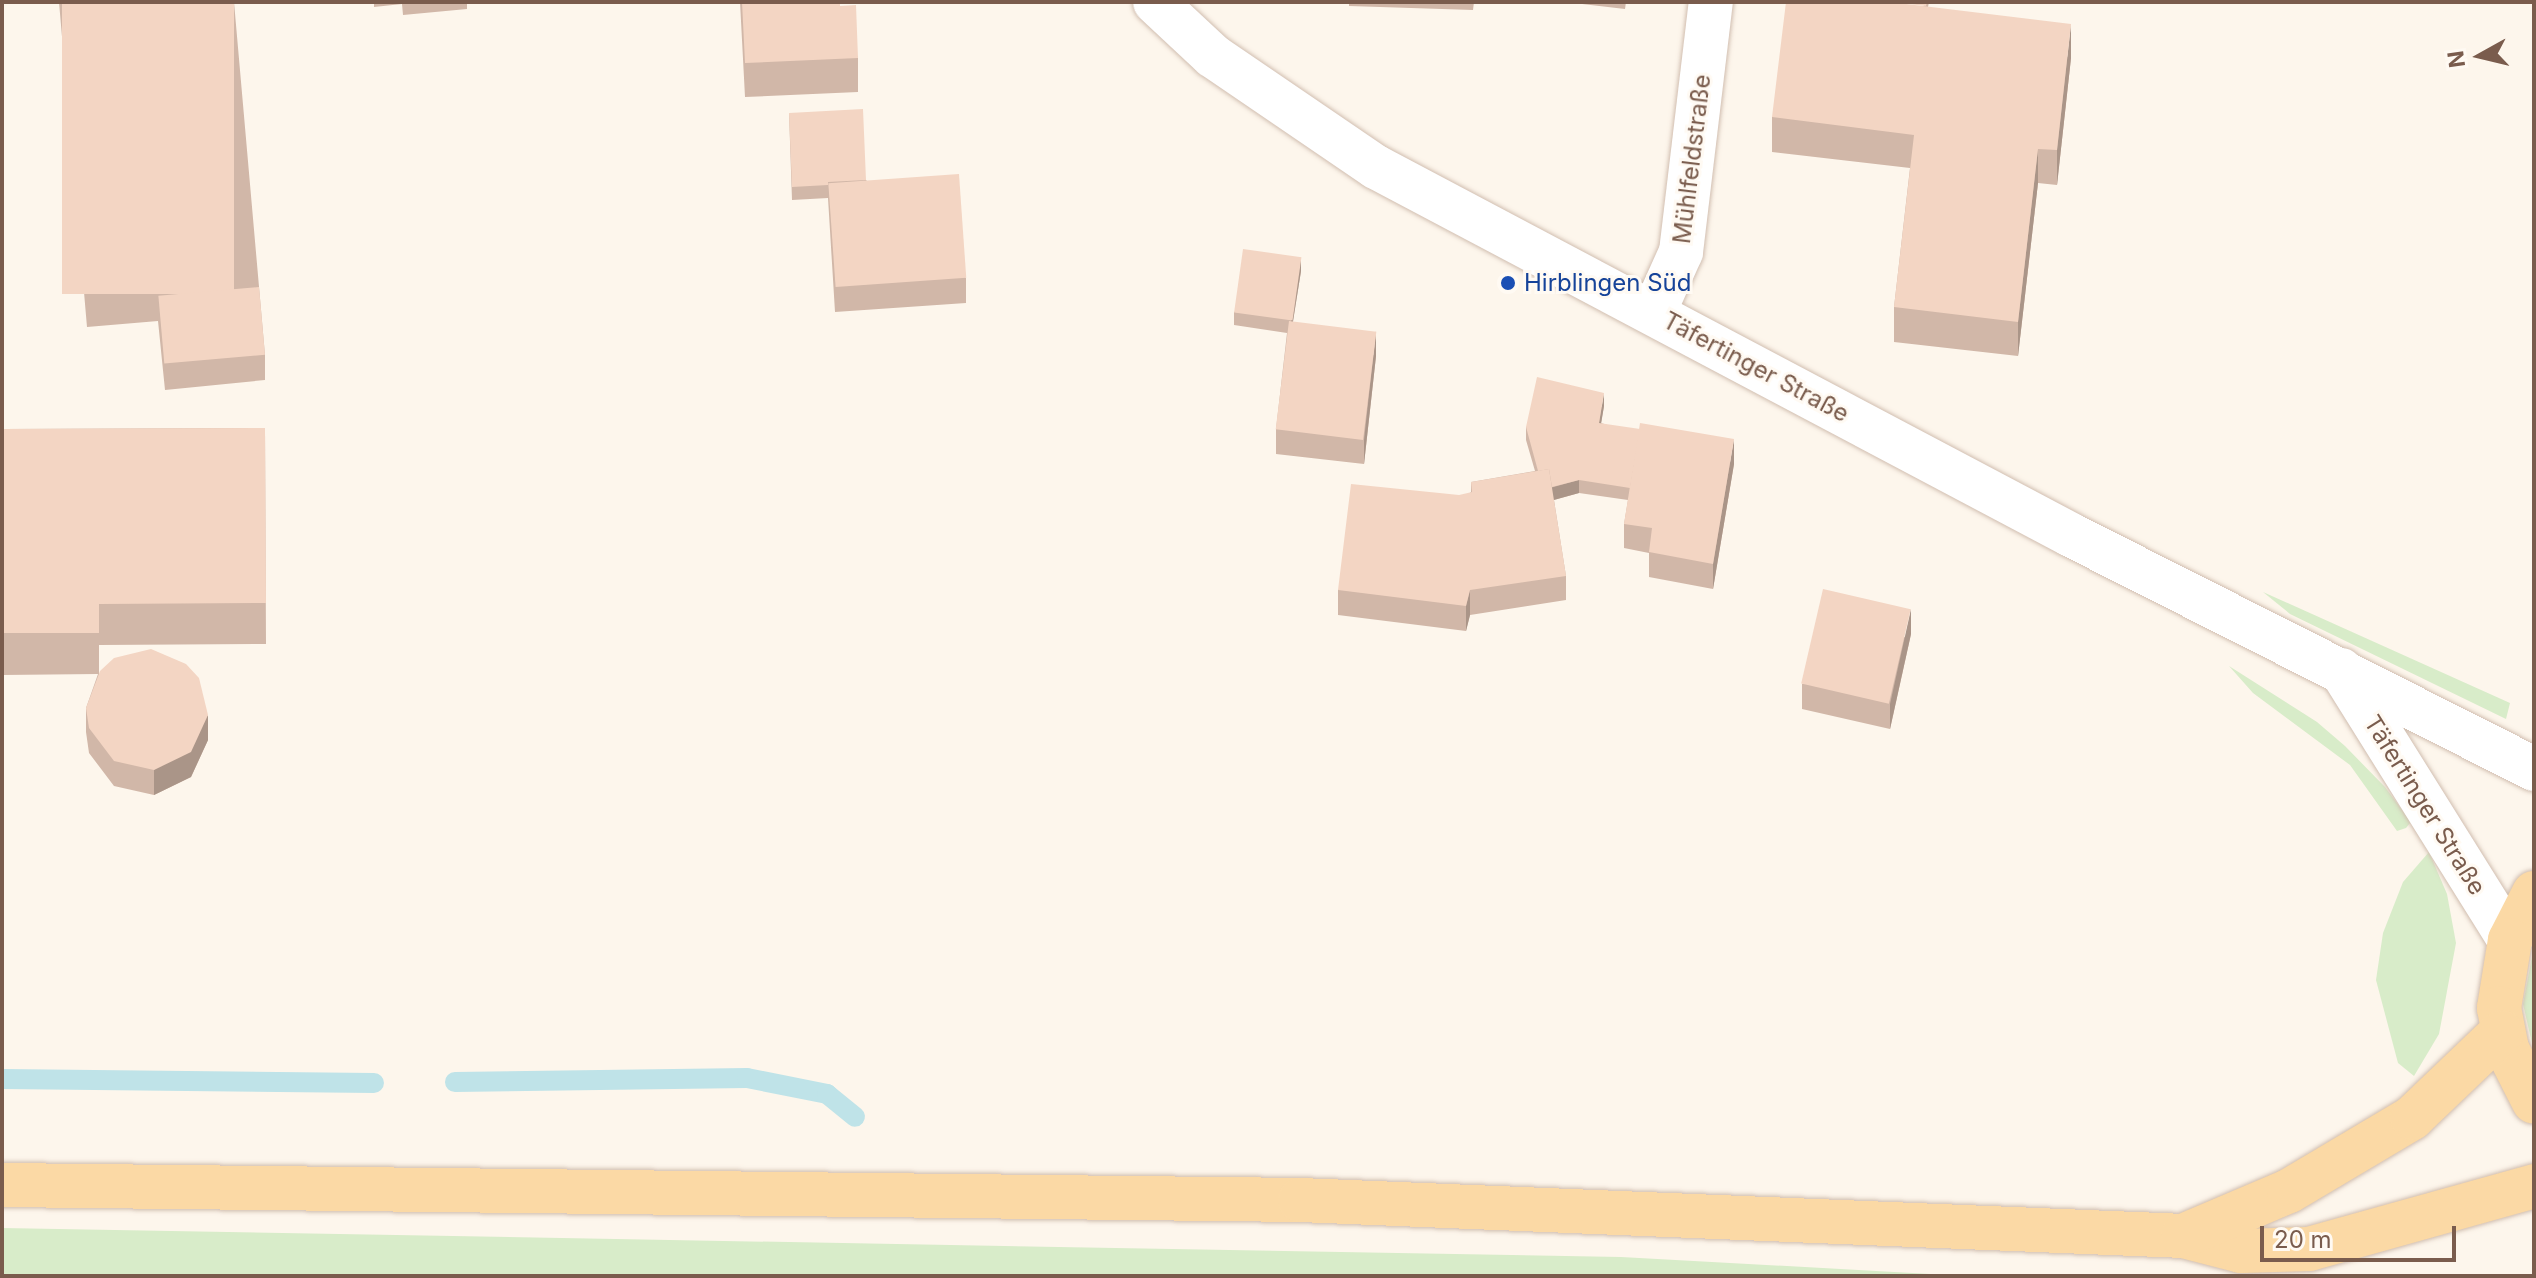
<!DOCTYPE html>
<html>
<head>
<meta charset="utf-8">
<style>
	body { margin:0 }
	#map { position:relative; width:2536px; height:1278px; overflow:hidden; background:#fdf6ec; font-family:Inter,sans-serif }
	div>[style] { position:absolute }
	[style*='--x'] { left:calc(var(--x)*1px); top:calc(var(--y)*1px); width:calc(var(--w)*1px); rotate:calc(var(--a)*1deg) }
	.green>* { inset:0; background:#d8ecc9 }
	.stream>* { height:20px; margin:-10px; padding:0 10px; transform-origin:10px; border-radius:10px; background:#bfe3e8 }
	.roads { filter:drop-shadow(0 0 2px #d1beb0) drop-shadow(0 0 2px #d1beb0) }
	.minor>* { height:44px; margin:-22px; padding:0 22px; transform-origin:22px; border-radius:22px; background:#fff }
	.major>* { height:44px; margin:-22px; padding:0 22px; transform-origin:22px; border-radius:22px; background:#fbd9a5 }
	.wall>* { inset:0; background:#d1b7a8 }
	.shaded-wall>* { inset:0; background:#aa9588 }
	.building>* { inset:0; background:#f3d5c3; transform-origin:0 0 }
	.dots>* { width:22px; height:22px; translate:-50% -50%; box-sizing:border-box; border:4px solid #fffaf3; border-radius:50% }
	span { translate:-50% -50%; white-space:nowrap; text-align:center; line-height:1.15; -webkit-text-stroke:6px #fffaf3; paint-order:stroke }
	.street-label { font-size:24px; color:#7a5c4d }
	.transit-label { font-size:24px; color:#164399 }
	.left { translate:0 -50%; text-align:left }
	.frame { position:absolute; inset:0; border:4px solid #7a5c4d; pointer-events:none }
	.north { position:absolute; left:2440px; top:16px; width:80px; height:80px; -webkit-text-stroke:6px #fffaf3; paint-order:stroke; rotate:262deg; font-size:22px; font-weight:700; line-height:32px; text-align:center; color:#7a5c4d }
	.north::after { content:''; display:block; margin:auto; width:28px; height:36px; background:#7a5c4d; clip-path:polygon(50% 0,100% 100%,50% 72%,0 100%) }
	.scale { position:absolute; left:2260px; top:1226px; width:196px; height:36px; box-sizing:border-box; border:4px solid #7a5c4d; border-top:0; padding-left:10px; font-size:24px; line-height:28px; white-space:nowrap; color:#7a5c4d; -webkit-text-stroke:6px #fffaf3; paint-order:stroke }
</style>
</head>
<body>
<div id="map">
	<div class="green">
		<i style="clip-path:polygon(2263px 592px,2510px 703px,2506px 719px,2290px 614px)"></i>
		<i style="clip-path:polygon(2229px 666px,2317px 722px,2345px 746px,2385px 787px,2411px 822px,2406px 828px,2397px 831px,2350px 765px,2253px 693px)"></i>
		<i style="clip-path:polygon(2429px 852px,2447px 894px,2456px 943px,2439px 1034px,2414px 1076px,2398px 1063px,2376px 980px,2383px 933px,2403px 882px)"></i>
		<i style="clip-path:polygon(2534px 946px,2534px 1052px,2523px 1004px)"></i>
		<i style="clip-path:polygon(2px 1228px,1621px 1257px,1967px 1276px,2px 1276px)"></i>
	</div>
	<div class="stream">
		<i style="--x:2;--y:1079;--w:372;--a:0.6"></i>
		<i style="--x:455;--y:1082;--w:292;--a:-0.8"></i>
		<i style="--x:747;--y:1078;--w:82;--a:11.3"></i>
		<i style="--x:827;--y:1094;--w:36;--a:39"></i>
	</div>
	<div class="roads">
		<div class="minor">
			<i style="--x:1155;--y:2;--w:79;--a:43"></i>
			<i style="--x:1213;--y:56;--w:197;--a:34.3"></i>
			<i style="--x:1376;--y:167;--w:786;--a:27.9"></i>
			<i style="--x:2071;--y:535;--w:519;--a:26.81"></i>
			<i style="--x:1654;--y:312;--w:66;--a:-65.8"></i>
			<i style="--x:1681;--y:252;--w:252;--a:-83.2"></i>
			<i style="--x:2341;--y:670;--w:319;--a:58"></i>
		</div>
		<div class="major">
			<i style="--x:2534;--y:893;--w:53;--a:117.1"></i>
			<i style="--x:2510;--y:940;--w:69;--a:99.2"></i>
			<i style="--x:2499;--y:1008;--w:42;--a:79"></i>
			<i style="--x:2507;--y:1049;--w:59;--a:63"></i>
			<i style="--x:2;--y:1185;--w:1298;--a:0.66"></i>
			<i style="--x:1300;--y:1200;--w:884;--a:2.33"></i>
			<i style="--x:2183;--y:1236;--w:60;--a:14.5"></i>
			<i style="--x:2241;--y:1251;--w:68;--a:-1.7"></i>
			<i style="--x:2309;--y:1249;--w:234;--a:-15.6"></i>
			<i style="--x:2183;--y:1236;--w:115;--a:-23"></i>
			<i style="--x:2289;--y:1191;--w:143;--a:-30.7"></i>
			<i style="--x:2412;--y:1118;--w:124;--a:-43.7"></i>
		</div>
	</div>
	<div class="wall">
		<i style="clip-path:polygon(59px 2px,234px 2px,265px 355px,265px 380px,165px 390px,158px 321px,87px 327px)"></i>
		<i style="clip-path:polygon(374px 2px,467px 2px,467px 9px,403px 15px,402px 4px,374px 7px)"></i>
		<i style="clip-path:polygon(740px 2px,840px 2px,840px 6px,858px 58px,858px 92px,745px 97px)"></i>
		<i style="clip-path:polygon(1349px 2px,1474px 2px,1473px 10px,1349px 6px)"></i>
		<i style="clip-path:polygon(1565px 2px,1626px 2px,1625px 9px)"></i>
		<i style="clip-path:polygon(1929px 2px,1928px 7px,2071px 58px,2057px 185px,2038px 183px,2018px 356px,1894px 342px,1894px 307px,1910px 168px,1772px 152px,1772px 117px)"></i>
		<i style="clip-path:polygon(789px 113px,866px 180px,966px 278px,966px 303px,835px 312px,828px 198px,792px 200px)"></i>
		<i style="clip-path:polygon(1301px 271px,1293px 322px,1376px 356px,1364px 464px,1276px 454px,1276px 429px,1287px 333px,1234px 325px,1234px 312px)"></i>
		<i style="clip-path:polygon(1604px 406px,1601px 423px,1734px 464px,1713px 589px,1649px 577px,1649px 553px,1624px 548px,1624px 524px,1628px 500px,1579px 493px,1554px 500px,1566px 576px,1566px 600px,1470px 615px,1466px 631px,1338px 615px,1338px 590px,1471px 492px,1471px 482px,1535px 471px,1526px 440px,1526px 427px)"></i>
		<i style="clip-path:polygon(265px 428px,266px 644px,99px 645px,99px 674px,208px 740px,191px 777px,154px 795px,114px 786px,89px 753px,86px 732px,86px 708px,98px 674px,2px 675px,2px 429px)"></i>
		<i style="clip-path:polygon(1911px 634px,1890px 729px,1802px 709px,1802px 684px)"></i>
	</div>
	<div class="shaded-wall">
		<i style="clip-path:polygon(2071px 24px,2071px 58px,2057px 185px,2057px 150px)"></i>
		<i style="clip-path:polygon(2038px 149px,2038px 183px,2018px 356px,2018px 322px)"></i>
		<i style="clip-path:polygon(1301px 257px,1301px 271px,1291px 333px,1291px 320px)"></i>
		<i style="clip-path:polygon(1376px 331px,1376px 356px,1364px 464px,1364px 440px)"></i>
		<i style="clip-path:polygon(1604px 393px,1604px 406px,1599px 436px,1599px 423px)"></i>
		<i style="clip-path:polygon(1734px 439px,1734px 464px,1713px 589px,1713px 564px)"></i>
		<i style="clip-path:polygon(1579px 480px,1579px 493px,1550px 501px,1550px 488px)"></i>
		<i style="clip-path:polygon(1470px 590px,1470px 615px,1466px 631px,1466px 606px)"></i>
		<i style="clip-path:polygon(1911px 609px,1911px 634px,1890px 729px,1890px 704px)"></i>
		<i style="clip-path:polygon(208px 715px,208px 740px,191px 777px,154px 795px,154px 770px)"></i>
	</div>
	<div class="building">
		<i style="left:62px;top:2px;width:172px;height:292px"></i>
		<i style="clip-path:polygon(742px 2px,840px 2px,840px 6px,856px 5px,858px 58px,745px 63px)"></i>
		<i style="clip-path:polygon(1786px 2px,1890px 2px,2071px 24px,2057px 150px,2038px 149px,2018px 322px,1894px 307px,1914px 135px,1772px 117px)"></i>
		<i style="clip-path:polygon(1890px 2px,1927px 2px,1926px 6px)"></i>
		<i style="clip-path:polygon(863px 109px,866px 180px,828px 182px,828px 185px,792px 187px,789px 113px)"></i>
		<i style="left:959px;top:174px;width:104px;height:131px;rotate:86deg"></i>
		<i style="left:1243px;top:249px;width:59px;height:64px;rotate:8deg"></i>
		<i style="left:259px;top:287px;width:68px;height:101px;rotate:85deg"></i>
		<i style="left:1289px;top:321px;width:88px;height:109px;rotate:7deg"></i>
		<i style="clip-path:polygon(1537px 377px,1604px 393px,1599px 423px,1640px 429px,1630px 488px,1579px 480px,1552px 487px,1549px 469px,1538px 471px,1526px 427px)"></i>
		<i style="clip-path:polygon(1640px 423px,1734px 439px,1713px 564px,1649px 552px,1652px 528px,1624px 524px)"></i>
		<i style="clip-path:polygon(265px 428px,266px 603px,99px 604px,99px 633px,2px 633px,2px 429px)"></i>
		<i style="clip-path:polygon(1549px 469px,1566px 576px,1470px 590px,1466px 606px,1338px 590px,1351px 484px,1459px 495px,1472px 492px,1471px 482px)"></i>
		<i style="left:1823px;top:589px;width:90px;height:97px;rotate:13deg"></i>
		<i style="clip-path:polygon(151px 649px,186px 664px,199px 678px,208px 715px,191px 752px,154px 770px,114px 761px,89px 728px,86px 708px,100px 671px,114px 658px)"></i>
	</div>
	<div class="dots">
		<i style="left:1508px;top:283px;background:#1a4fb4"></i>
	</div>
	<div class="street-label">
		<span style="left:1692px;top:159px;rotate:-83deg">Mühlfeldstraße</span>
		<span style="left:1756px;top:367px;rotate:28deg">Täfertinger Straße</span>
		<span style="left:2425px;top:805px;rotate:58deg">Täfertinger Straße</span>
	</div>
	<div class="transit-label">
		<span class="left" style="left:1524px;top:283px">Hirblingen Süd</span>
	</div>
	<div class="frame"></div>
	<div class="north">N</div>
	<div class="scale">20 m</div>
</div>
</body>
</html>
